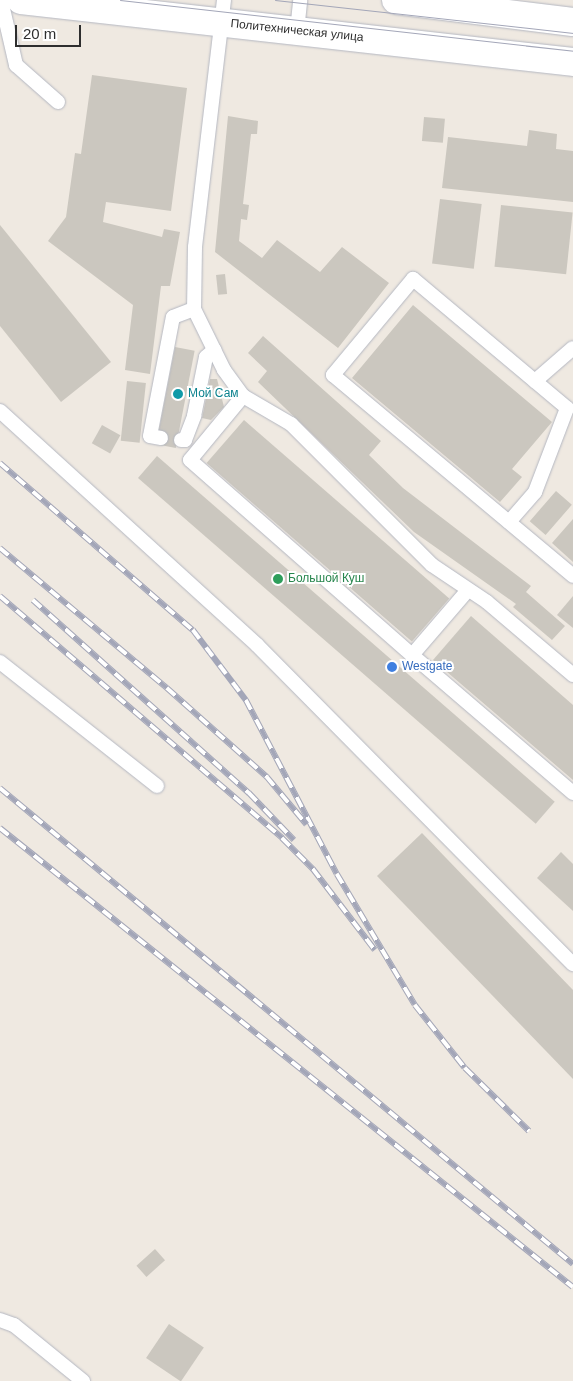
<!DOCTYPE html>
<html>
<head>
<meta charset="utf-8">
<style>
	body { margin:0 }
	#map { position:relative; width:573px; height:1381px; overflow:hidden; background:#efe9e1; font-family:Helvetica,sans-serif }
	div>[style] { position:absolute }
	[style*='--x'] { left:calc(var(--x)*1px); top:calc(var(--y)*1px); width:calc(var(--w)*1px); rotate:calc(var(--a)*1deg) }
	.building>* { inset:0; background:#cbc7bf; transform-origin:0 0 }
	.roads { filter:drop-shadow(0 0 1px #b4b7c1) drop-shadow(0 0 1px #b4b7c1) }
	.service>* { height:14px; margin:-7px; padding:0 7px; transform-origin:7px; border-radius:7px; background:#fff }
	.secondary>* { height:28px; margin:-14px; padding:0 14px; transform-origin:14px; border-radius:14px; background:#fff }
	.tram>* { height:1px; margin:-0.5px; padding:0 0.5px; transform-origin:0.5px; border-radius:0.5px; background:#a3a6b8 }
	.rail>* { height:5.5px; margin-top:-2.75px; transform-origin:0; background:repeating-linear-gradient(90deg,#fff 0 11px,#a3a6b8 0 22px); box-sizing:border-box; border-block:1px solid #a3a6b8 }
	.dots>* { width:14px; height:14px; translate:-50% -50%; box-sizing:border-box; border:2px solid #fff; border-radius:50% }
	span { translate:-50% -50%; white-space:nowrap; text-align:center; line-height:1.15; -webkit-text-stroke:4px #fff; paint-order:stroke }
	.street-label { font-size:12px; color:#2e2e2e }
	.culture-label { font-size:12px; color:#0d838f }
	.left { translate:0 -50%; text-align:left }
	.leisure-label { font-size:12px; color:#27864d }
	.shop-label { font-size:12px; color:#366cbe }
	.scale { position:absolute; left:15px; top:25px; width:66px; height:22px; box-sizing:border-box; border:2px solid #2e2e2e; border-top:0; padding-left:6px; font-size:15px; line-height:18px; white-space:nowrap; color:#2e2e2e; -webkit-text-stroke:4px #fff; paint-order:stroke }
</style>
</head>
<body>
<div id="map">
	<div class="building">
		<i style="clip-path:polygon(92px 75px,187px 88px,171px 211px,106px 202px,103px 222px,162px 237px,164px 229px,180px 232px,170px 286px,161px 286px,150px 374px,125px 370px,133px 305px,48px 241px,66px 217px,75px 153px,81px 154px)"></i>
		<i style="clip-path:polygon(228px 116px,258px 121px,257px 134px,251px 134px,243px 204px,249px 205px,247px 220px,241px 219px,239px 241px,262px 258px,277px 240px,320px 272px,342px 247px,389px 283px,338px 348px,215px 252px)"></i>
		<i style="left:424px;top:117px;width:21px;height:24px;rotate:5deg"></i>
		<i style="clip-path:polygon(529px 130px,557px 134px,556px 149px,573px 151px,573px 202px,442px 188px,448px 137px,527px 146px)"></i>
		<i style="left:440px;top:199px;width:42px;height:65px;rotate:7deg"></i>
		<i style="left:501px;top:205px;width:72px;height:62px;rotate:6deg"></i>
		<i style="clip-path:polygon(0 225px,111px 362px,61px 402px,0 326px)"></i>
		<i style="left:225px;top:274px;width:20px;height:9px;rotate:84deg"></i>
		<i style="clip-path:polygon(413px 305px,552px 422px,512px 469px,522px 477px,500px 502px,352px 378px)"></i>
		<i style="clip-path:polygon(263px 336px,381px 441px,369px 455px,403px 488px,531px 586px,526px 592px,565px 626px,552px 640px,513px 607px,516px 604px,414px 532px,258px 382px,267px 371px,248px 353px)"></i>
		<i style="left:175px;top:347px;width:20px;height:99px;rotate:11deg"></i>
		<i style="clip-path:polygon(210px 379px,217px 379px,224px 407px,211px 420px,202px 418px)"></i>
		<i style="left:127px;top:381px;width:19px;height:60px;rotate:6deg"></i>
		<i style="left:244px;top:420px;width:272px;height:57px;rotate:41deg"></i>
		<i style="left:102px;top:425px;width:21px;height:21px;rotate:29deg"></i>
		<i style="left:157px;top:456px;width:527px;height:29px;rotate:41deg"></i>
		<i style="left:556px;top:491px;width:21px;height:40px;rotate:41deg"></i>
		<i style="clip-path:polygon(573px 519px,573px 562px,552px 543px)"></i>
		<i style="clip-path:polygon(573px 596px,573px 628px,557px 615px)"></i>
		<i style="clip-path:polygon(471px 616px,573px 705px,573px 780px,433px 660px)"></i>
		<i style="clip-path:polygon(422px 833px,573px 990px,573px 1079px,377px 876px)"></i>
		<i style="clip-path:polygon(561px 852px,573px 864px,573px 911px,537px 878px)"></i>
		<i style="left:155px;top:1249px;width:15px;height:25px;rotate:48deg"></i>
		<i style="left:169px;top:1324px;width:42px;height:41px;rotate:34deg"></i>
	</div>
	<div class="roads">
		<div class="service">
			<i style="--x:1;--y:0;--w:67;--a:77"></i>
			<i style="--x:16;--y:65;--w:56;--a:41.4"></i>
			<i style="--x:224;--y:0;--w:249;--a:96.7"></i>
			<i style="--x:195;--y:247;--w:62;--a:90.9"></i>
			<i style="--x:194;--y:309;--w:68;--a:63.8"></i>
			<i style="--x:224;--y:370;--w:32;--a:54"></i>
			<i style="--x:243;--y:396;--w:56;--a:30.3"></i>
			<i style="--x:291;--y:424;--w:199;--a:45"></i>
			<i style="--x:432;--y:565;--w:66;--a:33.9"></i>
			<i style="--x:487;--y:602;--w:113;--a:40.3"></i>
			<i style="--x:297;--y:31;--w:31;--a:-84"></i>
			<i style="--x:535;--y:381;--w:50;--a:-41"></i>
			<i style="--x:243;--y:396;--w:83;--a:129.6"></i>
			<i style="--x:190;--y:460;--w:295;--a:41.3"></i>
			<i style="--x:0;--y:411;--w:348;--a:42.3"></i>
			<i style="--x:257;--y:645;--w:449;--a:45.3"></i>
			<i style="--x:161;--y:438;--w:11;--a:-170"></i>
			<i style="--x:150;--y:436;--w:121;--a:-79.1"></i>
			<i style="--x:173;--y:317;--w:22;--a:-21"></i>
			<i style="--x:181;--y:440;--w:4;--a:0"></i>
			<i style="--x:185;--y:440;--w:26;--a:-69"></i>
			<i style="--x:194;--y:416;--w:60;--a:-78.5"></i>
			<i style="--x:206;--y:357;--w:11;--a:-41"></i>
			<i style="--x:509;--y:522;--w:40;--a:-49"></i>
			<i style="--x:535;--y:492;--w:90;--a:-69.1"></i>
			<i style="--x:567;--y:408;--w:201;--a:-140"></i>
			<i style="--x:413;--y:279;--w:125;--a:129.8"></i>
			<i style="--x:333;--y:375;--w:313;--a:39.9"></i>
			<i style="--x:468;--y:590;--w:86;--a:130.7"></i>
			<i style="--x:412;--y:655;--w:212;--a:40.6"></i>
			<i style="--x:0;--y:662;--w:200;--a:38.3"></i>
			<i style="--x:0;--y:1320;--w:15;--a:20"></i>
			<i style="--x:14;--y:1325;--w:89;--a:39.1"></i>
		</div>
		<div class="secondary">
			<i style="--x:21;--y:0;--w:555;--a:6.41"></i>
			<i style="--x:396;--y:0;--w:178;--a:7.1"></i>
		</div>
	</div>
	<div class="tram">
		<i style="--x:120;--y:0;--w:456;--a:6.4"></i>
		<i style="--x:275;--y:0;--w:300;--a:6.3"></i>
	</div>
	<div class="rail">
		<i style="--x:0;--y:463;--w:255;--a:40.9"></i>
		<i style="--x:193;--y:630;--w:88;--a:52.9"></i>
		<i style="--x:246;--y:700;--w:196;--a:62.4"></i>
		<i style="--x:337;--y:874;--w:152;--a:59.2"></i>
		<i style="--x:415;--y:1005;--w:80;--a:51.6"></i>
		<i style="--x:465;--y:1068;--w:90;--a:44.5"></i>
		<i style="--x:0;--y:548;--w:218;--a:40"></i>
		<i style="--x:167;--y:688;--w:134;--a:41.7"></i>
		<i style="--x:267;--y:777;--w:62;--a:50.2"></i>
		<i style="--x:0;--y:596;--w:372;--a:40.6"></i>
		<i style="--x:282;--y:838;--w:44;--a:45"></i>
		<i style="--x:313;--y:869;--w:102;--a:52.6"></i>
		<i style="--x:33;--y:600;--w:290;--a:41.8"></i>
		<i style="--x:249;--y:793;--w:65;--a:46.2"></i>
		<i style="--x:0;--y:788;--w:745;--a:39.72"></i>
		<i style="--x:0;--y:828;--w:734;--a:38.7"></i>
	</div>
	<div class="dots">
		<i style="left:178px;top:394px;background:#0f9aa8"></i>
		<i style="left:278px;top:579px;background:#2e9e5b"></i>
		<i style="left:392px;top:667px;background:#3f7fe0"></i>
	</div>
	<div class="street-label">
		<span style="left:297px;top:31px;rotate:6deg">Политехническая улица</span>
	</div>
	<div class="culture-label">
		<span class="left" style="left:188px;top:394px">Мой Сам</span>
	</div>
	<div class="leisure-label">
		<span class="left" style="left:288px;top:579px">Большой Куш</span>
	</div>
	<div class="shop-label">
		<span class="left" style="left:402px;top:667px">Westgate</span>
	</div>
	<div class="scale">20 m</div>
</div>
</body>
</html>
